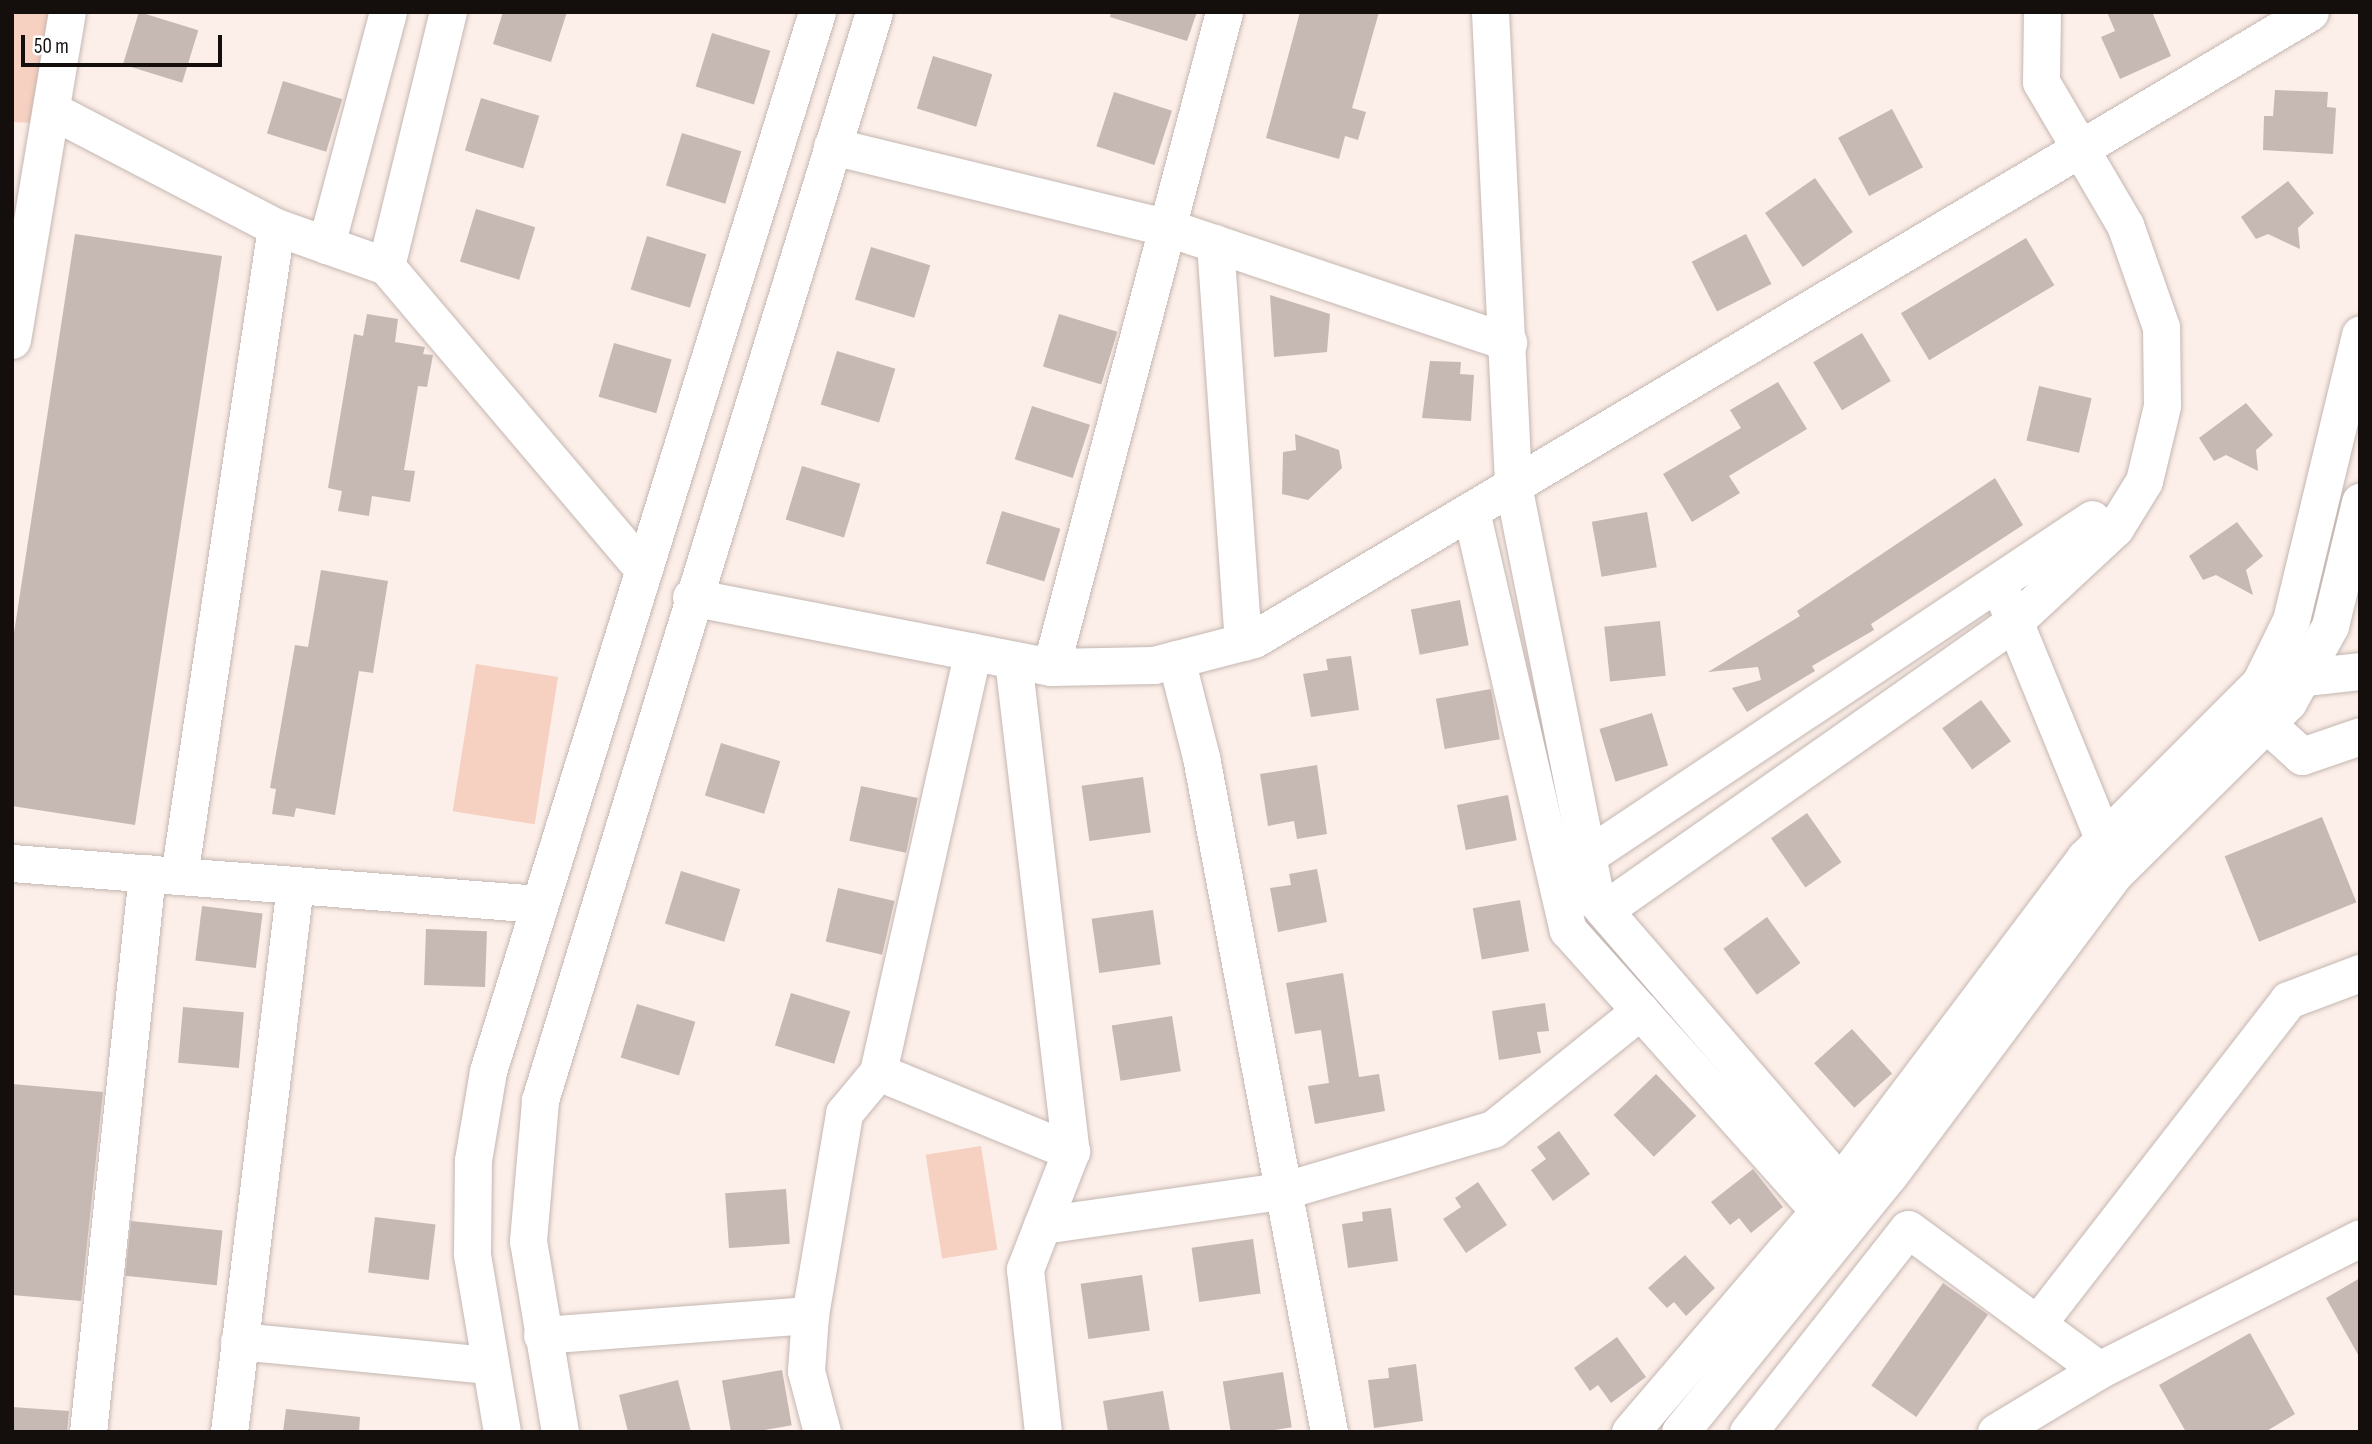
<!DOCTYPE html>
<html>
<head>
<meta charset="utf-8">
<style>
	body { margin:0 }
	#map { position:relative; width:2372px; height:1444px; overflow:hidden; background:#fceee8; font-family:"Sofia Sans Condensed",sans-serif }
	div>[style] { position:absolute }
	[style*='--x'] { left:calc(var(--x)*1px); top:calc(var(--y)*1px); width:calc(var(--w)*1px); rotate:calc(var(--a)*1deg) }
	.green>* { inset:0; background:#f6d0c0; transform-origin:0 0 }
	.building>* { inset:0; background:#c6b9b4; transform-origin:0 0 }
	.roads { filter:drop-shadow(0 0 2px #c4b7b2) drop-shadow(0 0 2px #c4b7b2) }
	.minor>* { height:37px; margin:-18.5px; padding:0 18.5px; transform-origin:18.5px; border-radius:18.5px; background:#fff }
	span { translate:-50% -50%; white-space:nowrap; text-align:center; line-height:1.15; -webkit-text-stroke:7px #fefefe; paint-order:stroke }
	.frame { position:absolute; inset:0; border:14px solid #140f0d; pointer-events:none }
	.scale { position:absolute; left:21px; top:35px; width:201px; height:32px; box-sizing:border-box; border:4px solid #140f0d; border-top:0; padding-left:9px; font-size:21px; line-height:24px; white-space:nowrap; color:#140f0d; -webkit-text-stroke:5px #fefefe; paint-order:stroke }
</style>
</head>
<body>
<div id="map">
	<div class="green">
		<i style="clip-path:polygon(12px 12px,54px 12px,34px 123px,12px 122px)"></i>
		<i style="left:476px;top:664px;width:83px;height:149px;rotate:9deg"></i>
		<i style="left:981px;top:1146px;width:105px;height:56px;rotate:81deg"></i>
	</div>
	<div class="building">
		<i style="left:139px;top:12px;width:62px;height:55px;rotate:17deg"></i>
		<i style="clip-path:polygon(503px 12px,567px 12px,551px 62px,493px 44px)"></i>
		<i style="clip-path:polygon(1111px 12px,1197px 12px,1187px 41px,1110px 17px)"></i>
		<i style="clip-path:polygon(1300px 12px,1379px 12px,1352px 108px,1366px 112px,1358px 140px,1345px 136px,1339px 159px,1266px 138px)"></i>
		<i style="clip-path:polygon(2107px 12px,2152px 12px,2171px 56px,2120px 79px,2101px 37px,2115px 31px)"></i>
		<i style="left:712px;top:33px;width:61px;height:56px;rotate:17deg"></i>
		<i style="left:933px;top:56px;width:62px;height:55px;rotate:17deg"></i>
		<i style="left:283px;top:81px;width:62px;height:55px;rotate:17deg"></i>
		<i style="clip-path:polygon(2275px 90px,2328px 92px,2327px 107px,2336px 108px,2333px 154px,2263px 150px,2264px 116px,2273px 116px)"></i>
		<i style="left:1114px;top:92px;width:61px;height:57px;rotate:18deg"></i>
		<i style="left:481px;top:98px;width:61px;height:55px;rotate:17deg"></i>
		<i style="left:1892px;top:109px;width:66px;height:61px;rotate:62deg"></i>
		<i style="left:682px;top:133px;width:62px;height:55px;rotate:17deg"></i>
		<i style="left:1815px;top:178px;width:66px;height:61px;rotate:55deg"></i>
		<i style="clip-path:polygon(2288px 181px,2314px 213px,2298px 228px,2300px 249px,2268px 234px,2256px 239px,2241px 217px)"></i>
		<i style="left:476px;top:209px;width:62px;height:55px;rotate:17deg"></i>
		<i style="clip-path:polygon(75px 234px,222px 256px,135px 825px,12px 806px,12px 646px)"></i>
		<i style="left:1746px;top:234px;width:56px;height:61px;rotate:63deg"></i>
		<i style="left:647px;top:236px;width:62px;height:56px;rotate:17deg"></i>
		<i style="left:2026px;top:238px;width:55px;height:146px;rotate:59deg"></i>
		<i style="left:871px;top:247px;width:62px;height:55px;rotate:17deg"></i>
		<i style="clip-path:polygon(1270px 295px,1330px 314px,1327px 352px,1274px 357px)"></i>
		<i style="clip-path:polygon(367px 314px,398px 319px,395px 342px,425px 347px,423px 354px,433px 355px,427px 387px,418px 386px,404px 470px,415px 471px,410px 502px,372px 496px,369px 516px,338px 511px,342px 491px,328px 488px,354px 334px,363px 336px)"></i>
		<i style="left:1059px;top:314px;width:61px;height:55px;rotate:17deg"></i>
		<i style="left:1862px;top:333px;width:56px;height:57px;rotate:59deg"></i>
		<i style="left:614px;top:343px;width:60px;height:56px;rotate:16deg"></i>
		<i style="left:837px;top:351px;width:61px;height:56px;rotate:17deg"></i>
		<i style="clip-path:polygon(1430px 361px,1461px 362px,1460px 374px,1474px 375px,1471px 421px,1422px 418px)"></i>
		<i style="clip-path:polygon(1778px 382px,1807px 429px,1729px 476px,1740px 493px,1692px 522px,1663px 474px,1741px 428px,1730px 410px)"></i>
		<i style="left:2039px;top:386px;width:54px;height:56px;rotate:13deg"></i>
		<i style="clip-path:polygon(2246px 403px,2273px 435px,2256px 450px,2258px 471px,2226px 455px,2214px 461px,2199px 438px)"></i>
		<i style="left:1032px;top:406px;width:61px;height:56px;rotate:18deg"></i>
		<i style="clip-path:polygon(1295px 434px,1339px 450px,1342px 468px,1308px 500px,1282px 494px,1283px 452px,1296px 450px)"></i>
		<i style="left:802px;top:466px;width:61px;height:56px;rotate:17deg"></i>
		<i style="clip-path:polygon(1995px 478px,2023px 525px,1871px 624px,1874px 630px,1812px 666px,1815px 671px,1747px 712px,1732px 688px,1761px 680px,1758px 667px,1708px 672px,1800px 616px,1797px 611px)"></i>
		<i style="left:1002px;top:511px;width:61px;height:55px;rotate:17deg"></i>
		<i style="left:1647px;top:512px;width:56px;height:56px;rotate:80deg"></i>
		<i style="clip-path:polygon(2237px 522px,2263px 556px,2246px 570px,2253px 595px,2216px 575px,2203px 580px,2189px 556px)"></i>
		<i style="clip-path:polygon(321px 570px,388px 581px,373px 673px,359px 671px,335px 815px,296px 808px,294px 817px,272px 814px,276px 789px,270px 788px,295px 645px,308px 647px)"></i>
		<i style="left:1460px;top:600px;width:46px;height:50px;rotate:79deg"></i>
		<i style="left:1660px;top:621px;width:55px;height:56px;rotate:84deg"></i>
		<i style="clip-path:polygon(1351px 656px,1359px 710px,1311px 717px,1303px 674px,1328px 670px,1326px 659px)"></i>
		<i style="left:1491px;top:689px;width:51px;height:56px;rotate:80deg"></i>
		<i style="left:1981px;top:700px;width:51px;height:48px;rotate:54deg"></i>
		<i style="left:1652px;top:713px;width:55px;height:55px;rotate:73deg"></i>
		<i style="left:721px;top:743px;width:62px;height:55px;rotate:17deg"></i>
		<i style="clip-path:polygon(1317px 765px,1327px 834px,1297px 839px,1294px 821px,1268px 826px,1260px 774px)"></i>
		<i style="left:1143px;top:777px;width:56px;height:62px;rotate:82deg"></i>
		<i style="left:861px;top:786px;width:58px;height:56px;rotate:12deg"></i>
		<i style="left:1508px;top:795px;width:46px;height:52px;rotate:79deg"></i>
		<i style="left:1807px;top:813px;width:60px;height:44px;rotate:55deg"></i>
		<i style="left:2322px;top:817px;width:92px;height:105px;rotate:68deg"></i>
		<i style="clip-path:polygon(1317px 869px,1327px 922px,1278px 932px,1270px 888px,1291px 885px,1289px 874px)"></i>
		<i style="left:681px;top:871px;width:62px;height:55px;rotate:17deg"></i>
		<i style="left:838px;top:888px;width:58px;height:55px;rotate:13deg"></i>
		<i style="left:1520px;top:900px;width:52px;height:48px;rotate:80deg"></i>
		<i style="left:202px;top:906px;width:61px;height:55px;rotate:7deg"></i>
		<i style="left:1153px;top:910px;width:55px;height:62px;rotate:82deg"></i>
		<i style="left:1767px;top:917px;width:57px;height:54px;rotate:54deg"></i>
		<i style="left:426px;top:929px;width:61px;height:56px;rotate:2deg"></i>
		<i style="clip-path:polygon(1343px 973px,1359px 1077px,1379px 1074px,1385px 1111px,1315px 1124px,1308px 1086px,1329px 1083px,1321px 1030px,1295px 1034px,1286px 983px)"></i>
		<i style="left:791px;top:993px;width:62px;height:55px;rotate:17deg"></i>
		<i style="clip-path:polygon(1545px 1003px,1549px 1031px,1537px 1032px,1541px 1053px,1499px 1060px,1492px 1011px)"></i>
		<i style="left:637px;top:1004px;width:61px;height:56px;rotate:17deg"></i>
		<i style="left:183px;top:1007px;width:61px;height:56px;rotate:5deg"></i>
		<i style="left:1172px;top:1016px;width:56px;height:61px;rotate:81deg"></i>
		<i style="left:1852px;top:1029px;width:60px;height:51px;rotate:48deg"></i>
		<i style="left:1656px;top:1074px;width:58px;height:59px;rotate:46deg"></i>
		<i style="clip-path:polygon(12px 1084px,103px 1092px,81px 1301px,12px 1295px)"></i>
		<i style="clip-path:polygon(1559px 1131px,1590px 1174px,1553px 1201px,1531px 1170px,1546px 1159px,1537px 1147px)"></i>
		<i style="clip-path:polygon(1753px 1169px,1783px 1207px,1751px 1233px,1739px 1218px,1730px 1225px,1711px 1202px)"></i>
		<i style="clip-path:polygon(1478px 1182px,1507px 1225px,1466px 1253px,1443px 1219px,1461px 1207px,1455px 1198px)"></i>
		<i style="left:786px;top:1189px;width:55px;height:61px;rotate:86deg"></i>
		<i style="clip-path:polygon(1391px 1208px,1398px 1261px,1348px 1268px,1342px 1224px,1363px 1221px,1362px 1212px)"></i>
		<i style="left:375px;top:1217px;width:61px;height:56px;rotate:7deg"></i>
		<i style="left:131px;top:1221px;width:92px;height:55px;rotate:6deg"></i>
		<i style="left:1253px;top:1239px;width:55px;height:62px;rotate:82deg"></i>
		<i style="clip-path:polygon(1685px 1255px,1715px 1288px,1686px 1316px,1674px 1302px,1667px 1308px,1648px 1288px)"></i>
		<i style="left:1142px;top:1275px;width:56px;height:62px;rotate:82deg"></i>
		<i style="clip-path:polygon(2360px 1278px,2360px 1358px,2326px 1298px)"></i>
		<i style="left:1943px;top:1283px;width:55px;height:125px;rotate:35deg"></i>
		<i style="clip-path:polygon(2250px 1333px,2295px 1414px,2265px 1432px,2186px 1432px,2159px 1385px)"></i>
		<i style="clip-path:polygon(1617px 1337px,1646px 1377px,1611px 1403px,1598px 1385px,1590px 1391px,1574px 1368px)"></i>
		<i style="clip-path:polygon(1416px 1364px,1423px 1421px,1374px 1428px,1368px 1380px,1389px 1378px,1388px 1368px)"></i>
		<i style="left:782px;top:1370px;width:56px;height:61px;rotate:80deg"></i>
		<i style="left:1283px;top:1372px;width:56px;height:61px;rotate:81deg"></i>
		<i style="clip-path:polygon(678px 1380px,691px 1432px,628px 1432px,619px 1395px)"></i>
		<i style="clip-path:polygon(1163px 1391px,1170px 1432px,1108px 1432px,1103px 1401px)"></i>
		<i style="clip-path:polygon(12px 1407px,69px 1411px,67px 1432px,12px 1432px)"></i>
		<i style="clip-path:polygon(286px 1409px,360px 1417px,359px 1432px,283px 1432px)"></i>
	</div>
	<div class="roads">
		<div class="minor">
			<i style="--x:1490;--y:12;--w:474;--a:87.2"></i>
			<i style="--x:1513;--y:485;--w:424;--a:78.7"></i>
			<i style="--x:1596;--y:901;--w:374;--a:49.2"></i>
			<i style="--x:51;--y:110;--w:254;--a:27.5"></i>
			<i style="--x:276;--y:227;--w:117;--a:19.5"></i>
			<i style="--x:386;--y:266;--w:397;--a:49.7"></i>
			<i style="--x:832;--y:146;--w:347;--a:13.7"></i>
			<i style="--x:1169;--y:228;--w:358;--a:18.6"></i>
			<i style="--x:1215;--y:243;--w:400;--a:86"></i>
			<i style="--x:326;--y:245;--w:241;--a:-75.1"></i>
			<i style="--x:386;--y:266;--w:261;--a:-76.3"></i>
			<i style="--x:12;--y:340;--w:333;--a:-80.5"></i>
			<i style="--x:1471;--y:511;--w:430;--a:77"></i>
			<i style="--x:1568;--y:930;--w:377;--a:48.2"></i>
			<i style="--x:691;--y:597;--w:367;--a:11"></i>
			<i style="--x:1051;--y:667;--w:103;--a:-1.1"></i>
			<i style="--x:1154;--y:665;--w:103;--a:-14.6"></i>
			<i style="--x:1254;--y:639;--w:1228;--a:-30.7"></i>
			<i style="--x:2005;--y:599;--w:258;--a:67.7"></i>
			<i style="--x:1176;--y:659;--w:101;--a:75.7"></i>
			<i style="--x:1201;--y:757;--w:687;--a:79.26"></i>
			<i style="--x:1013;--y:660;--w:494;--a:83.3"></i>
			<i style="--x:1071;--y:1151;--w:127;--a:111.3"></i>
			<i style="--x:1025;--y:1269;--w:164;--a:83.7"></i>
			<i style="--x:1051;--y:667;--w:677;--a:-75.2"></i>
			<i style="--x:2305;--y:677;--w:55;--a:-6.2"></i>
			<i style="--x:2268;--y:725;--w:46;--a:42.4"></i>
			<i style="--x:2302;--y:756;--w:61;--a:-19"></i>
			<i style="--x:1587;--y:856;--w:607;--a:-33.72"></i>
			<i style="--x:12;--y:863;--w:529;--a:4.45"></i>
			<i style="--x:179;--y:876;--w:656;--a:-81.5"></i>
			<i style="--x:1604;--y:910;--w:501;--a:-35.09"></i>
			<i style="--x:2014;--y:622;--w:138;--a:-42.9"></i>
			<i style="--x:2115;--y:528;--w:55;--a:-58.3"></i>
			<i style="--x:2144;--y:481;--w:77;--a:-76.5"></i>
			<i style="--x:2162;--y:406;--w:79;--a:-90.7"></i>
			<i style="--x:2161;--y:327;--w:108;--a:-109.4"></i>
			<i style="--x:2125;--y:225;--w:166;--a:-120.4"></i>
			<i style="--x:2041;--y:82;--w:70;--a:-89.2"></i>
			<i style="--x:878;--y:1072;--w:431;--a:-77.3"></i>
			<i style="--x:1042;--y:1225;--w:242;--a:-8.1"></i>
			<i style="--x:1282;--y:1191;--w:220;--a:-16.4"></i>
			<i style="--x:1493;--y:1129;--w:189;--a:-38.8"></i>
			<i style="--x:2037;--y:1324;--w:410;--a:-52.2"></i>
			<i style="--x:2288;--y:1000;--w:77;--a:-20.6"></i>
			<i style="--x:542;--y:1335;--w:269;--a:-4.3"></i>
			<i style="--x:239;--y:1341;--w:251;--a:5.5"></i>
			<i style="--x:88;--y:1432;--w:562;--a:-83.97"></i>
			<i style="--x:229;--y:1432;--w:551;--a:-83.12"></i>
			<i style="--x:502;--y:1432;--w:181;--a:-99.6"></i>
			<i style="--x:472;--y:1254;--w:94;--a:-89.4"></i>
			<i style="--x:473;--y:1160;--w:90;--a:-80.4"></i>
			<i style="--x:488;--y:1071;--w:1109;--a:-72.74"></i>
			<i style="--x:560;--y:1432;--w:194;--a:-99.5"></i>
			<i style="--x:528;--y:1241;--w:142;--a:-85.1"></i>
			<i style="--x:540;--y:1100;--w:1138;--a:-72.93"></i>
			<i style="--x:822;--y:1432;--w:63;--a:-104.7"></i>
			<i style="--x:806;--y:1371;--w:56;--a:-85.9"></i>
			<i style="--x:810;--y:1315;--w:205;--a:-80.4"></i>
			<i style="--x:844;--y:1113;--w:53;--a:-50.3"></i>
			<i style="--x:878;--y:1072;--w:209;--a:22.3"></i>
			<i style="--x:1630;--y:1432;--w:291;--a:-49.5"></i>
			<i style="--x:1819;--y:1211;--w:442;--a:-53"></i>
			<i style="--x:2085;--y:858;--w:247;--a:-45"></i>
			<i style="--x:2260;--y:683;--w:70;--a:-63.8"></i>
			<i style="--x:2291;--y:620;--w:294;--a:-76.4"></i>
			<i style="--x:1680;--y:1432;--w:331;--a:-50.9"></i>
			<i style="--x:1889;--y:1175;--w:379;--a:-53.2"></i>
			<i style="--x:2116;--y:872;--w:242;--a:-44.7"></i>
			<i style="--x:2288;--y:702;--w:87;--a:-61.1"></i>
			<i style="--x:2330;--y:626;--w:128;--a:-76.4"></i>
			<i style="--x:1748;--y:1432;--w:258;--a:-51.8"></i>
			<i style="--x:1908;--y:1229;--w:237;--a:36.4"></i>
			<i style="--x:1996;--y:1432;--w:120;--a:-31"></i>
			<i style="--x:2099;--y:1370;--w:292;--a:-26.8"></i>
		</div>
	</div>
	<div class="frame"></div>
	<div class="scale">50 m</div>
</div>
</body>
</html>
